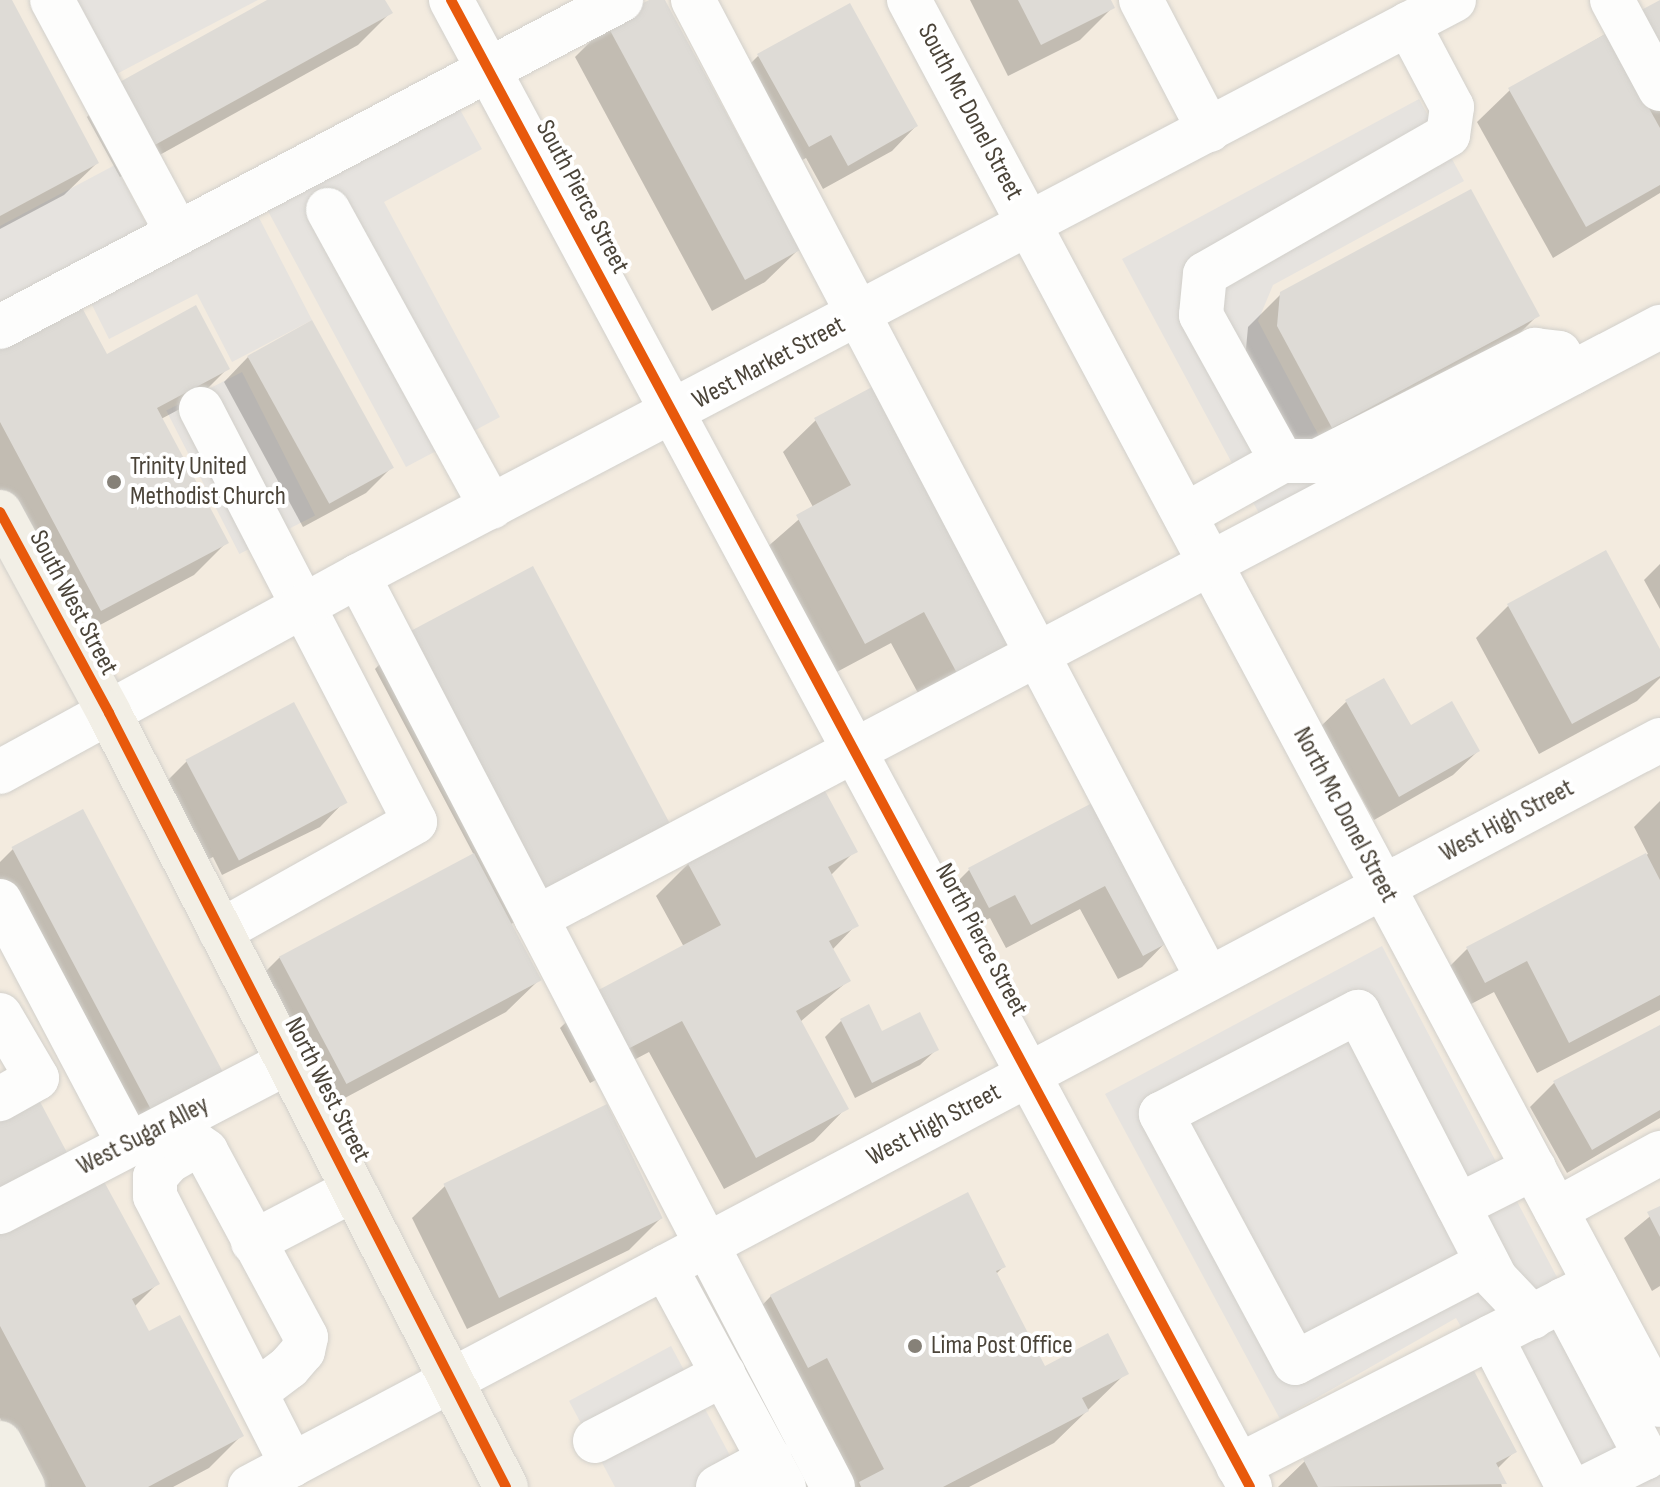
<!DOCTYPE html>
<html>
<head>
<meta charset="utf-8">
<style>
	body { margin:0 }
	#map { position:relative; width:1660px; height:1487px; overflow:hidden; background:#f4f2ee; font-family:"Sofia Sans Condensed",sans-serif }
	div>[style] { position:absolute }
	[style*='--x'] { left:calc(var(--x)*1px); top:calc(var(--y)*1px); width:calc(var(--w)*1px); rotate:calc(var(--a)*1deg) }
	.commercial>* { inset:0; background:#f3ebdf; transform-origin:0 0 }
	.parking>* { inset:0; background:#e6e3df; transform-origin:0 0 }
	.shadow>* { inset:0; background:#0003 }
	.building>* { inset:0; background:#dedbd6; transform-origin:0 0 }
	.roads { filter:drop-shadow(0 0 2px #d2d0cb) drop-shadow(0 0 2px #d2d0cb) }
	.minor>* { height:44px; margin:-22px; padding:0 22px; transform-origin:22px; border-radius:22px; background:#fdfdfc }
	.major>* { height:44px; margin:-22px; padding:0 22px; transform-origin:22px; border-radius:22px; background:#f2efe6 }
	.cycleway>* { height:10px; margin:-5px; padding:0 5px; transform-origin:5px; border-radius:5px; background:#e8590c }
	.dots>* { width:22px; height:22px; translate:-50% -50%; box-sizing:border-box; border:4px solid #fff; border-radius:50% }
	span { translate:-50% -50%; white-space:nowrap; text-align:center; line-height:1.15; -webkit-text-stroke:8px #fff; paint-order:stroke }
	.street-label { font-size:26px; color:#4b4439 }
	.poi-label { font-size:26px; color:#4b4439 }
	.left { translate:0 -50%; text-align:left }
</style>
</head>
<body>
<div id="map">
	<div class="commercial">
		<i style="left:0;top:0;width:1660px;height:1487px"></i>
	</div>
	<div class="parking">
		<i style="clip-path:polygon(65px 0,258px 0,107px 79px)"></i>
		<i style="clip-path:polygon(453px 97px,482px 149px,384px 202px,500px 417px,406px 467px,262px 200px)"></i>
		<i style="clip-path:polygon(1419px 99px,1464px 181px,1273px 285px,1258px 321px,1338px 472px,1261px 517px,1122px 259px)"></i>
		<i style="clip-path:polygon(115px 165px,151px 233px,0 313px,0 226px)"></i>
		<i style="clip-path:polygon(255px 210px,312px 320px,232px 362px,197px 294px,109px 339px,88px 297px)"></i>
		<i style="left:242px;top:372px;width:161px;height:85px;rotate:63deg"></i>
		<i style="clip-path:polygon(1382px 946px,1660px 1472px,1660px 1487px,1553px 1487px,1456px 1318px,1280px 1419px,1105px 1094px)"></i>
		<i style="clip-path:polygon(671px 1346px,747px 1487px,615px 1487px,569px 1401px)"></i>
	</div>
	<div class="shadow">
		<i style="clip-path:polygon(0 0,10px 0,97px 163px,64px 195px,0 229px)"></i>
		<i style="clip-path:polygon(271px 0,383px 0,390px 13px,358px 45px,120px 177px,87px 117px,119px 85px)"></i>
		<i style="clip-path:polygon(654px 0,662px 0,798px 250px,765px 282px,712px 311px,575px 57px,607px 25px)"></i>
		<i style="clip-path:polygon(970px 0,1108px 0,1112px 8px,1080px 40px,1008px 76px)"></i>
		<i style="clip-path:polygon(1660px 2px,1660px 193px,1553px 258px,1477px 122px,1510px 90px)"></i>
		<i style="clip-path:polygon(758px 56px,916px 126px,892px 151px,823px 189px,806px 158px,784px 170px,734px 80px)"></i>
		<i style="clip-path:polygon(1281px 294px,1537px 316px,1505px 348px,1299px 459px,1245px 359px,1248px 327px)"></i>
		<i style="clip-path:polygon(0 346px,228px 368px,195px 401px,161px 419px,226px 543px,194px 575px,68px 642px,0 514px)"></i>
		<i style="clip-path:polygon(248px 357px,391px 468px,366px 493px,303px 527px,224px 382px)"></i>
		<i style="clip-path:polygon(816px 420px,1010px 646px,925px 706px,891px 643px,833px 674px,765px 549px,813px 507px,783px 452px)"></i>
		<i style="clip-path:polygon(1606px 553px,1660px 653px,1660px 678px,1637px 701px,1539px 754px,1476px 638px,1508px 606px)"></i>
		<i style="clip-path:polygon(1660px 564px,1660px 609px,1644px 580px)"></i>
		<i style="clip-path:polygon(407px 636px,636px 857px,509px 925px,539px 980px,506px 1012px,313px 1115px,247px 990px,279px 958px,474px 855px,375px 669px)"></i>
		<i style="clip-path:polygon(1384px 681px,1410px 728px,1478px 751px,1453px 775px,1374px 820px,1321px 726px,1346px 702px)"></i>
		<i style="clip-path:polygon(187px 761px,344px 802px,320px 827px,222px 875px,213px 857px,203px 862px,162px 786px)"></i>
		<i style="clip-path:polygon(1660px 801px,1660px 1010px,1537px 1073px,1494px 992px,1452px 1014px,1435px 981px,1467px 949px,1648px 854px,1634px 827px)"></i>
		<i style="clip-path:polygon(1094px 805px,1166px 942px,1142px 967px,1118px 979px,1080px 909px,1006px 948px,990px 918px,964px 931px,945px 894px,969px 870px)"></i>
		<i style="clip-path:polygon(13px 849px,221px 1071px,121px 1140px,0 916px,0 862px)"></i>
		<i style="clip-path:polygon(855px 851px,830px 876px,856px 925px,832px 950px,848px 981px,800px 1022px,846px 1108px,814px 1141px,724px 1189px,649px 1052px,590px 1083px,560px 1028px,593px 996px,684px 947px,656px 896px,688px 864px)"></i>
		<i style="clip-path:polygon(841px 1021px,882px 1034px,937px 1049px,920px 1065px,855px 1098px,825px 1037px)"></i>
		<i style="clip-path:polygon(1660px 1027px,1660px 1118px,1567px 1173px,1530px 1107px,1554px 1083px)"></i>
		<i style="clip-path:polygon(606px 1106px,661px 1218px,629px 1250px,467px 1329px,412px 1218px,445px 1186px)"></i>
		<i style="clip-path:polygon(1660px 1208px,1660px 1286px,1652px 1291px,1624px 1238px)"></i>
		<i style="clip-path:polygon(0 1232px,157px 1284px,134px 1307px,148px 1334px,242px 1435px,209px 1468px,173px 1487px,37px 1487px,0 1418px)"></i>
		<i style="clip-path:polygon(1004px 1266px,995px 1275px,1044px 1368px,1126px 1373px,1054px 1443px,969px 1487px,845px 1487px,739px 1329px,771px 1296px)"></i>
		<i style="clip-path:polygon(1514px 1452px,1497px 1469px,1502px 1487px,1278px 1487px,1305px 1461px)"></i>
	</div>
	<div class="building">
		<i style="clip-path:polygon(0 0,12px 0,99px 163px,0 216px)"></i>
		<i style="clip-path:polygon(267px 0,385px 0,393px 13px,153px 146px,118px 83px)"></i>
		<i style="clip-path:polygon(649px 0,665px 0,800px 250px,745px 280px,606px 23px)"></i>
		<i style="clip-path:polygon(1018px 0,1111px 0,1115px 8px,1041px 45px)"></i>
		<i style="clip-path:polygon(1660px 0,1660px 62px,1634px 14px)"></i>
		<i style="clip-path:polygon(850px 3px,918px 126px,848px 166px,831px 135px,809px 147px,757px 54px)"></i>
		<i style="clip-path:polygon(1607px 33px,1660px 128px,1660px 185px,1586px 227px,1508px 88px)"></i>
		<i style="clip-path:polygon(1471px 189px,1540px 316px,1332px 428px,1277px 326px,1280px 292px)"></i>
		<i style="clip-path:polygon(79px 302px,107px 354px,196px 305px,230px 369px,157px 408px,229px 543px,101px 611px,0 422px,0 344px)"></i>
		<i style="left:312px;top:320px;width:169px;height:74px;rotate:61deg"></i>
		<i style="clip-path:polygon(872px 387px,1012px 647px,958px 675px,924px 612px,865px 644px,796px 515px,851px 485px,814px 418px)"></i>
		<i style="clip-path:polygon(1606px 550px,1660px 649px,1660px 676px,1572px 724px,1507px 604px)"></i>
		<i style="left:533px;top:566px;width:293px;height:145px;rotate:62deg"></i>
		<i style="clip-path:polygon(1384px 678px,1411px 725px,1452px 701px,1480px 751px,1399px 797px,1345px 700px)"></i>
		<i style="left:294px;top:702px;width:114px;height:123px;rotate:62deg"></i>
		<i style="clip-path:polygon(824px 789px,858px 852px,828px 867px,859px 926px,829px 941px,851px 981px,796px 1011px,849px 1109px,756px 1158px,682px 1021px,622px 1052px,591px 994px,721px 925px,687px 862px)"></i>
		<i style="clip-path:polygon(1094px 802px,1169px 942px,1143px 956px,1105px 886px,1031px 925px,1015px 895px,989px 908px,968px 868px)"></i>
		<i style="left:83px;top:809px;width:298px;height:81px;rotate:62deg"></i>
		<i style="left:474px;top:853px;width:144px;height:221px;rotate:62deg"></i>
		<i style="clip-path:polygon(1646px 853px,1660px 880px,1660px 995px,1569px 1043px,1527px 961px,1485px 983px,1466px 947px)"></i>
		<i style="clip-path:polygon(869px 1004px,882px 1031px,920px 1012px,939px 1050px,872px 1083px,840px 1019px)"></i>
		<i style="clip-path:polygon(1660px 1025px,1660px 1110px,1592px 1150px,1553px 1081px)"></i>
		<i style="clip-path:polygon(38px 1098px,72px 1162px,0 1200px,0 1118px)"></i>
		<i style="left:607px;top:1104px;width:127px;height:182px;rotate:64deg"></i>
		<i style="clip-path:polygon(101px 1176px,160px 1284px,132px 1299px,149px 1331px,180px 1315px,244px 1436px,148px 1487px,86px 1487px,0 1326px,0 1230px)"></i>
		<i style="clip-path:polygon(968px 1192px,1006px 1267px,996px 1271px,1045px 1366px,1108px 1333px,1129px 1374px,1082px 1398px,1089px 1411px,943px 1487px,861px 1487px,859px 1482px,884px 1469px,827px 1358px,808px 1368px,770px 1295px)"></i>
		<i style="clip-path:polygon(1660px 1206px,1660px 1237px,1647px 1212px)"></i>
		<i style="clip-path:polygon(1473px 1369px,1517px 1452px,1496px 1463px,1507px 1484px,1318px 1487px,1303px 1459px)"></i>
	</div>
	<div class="roads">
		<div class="minor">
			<i style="--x:52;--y:0;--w:264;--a:61.7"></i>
			<i style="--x:451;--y:0;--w:1688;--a:61.75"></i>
			<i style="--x:693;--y:0;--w:1106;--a:62.25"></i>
			<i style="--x:909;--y:0;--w:1593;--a:61.87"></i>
			<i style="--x:1141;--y:0;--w:147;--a:62.4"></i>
			<i style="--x:1612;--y:0;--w:101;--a:61.7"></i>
			<i style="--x:1408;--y:24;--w:94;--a:62.1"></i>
			<i style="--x:1452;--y:107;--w:28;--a:98"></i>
			<i style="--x:1448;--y:135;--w:280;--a:150.2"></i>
			<i style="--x:1205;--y:274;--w:41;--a:95.6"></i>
			<i style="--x:1201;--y:315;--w:167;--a:61"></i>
			<i style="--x:1282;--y:461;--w:35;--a:0"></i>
			<i style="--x:1317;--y:461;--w:245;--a:-27"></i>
			<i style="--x:1535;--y:350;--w:24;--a:7"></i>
			<i style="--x:1559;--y:353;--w:24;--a:57"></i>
			<i style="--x:328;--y:210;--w:339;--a:61.2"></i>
			<i style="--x:0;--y:327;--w:702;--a:-27.77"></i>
			<i style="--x:201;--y:409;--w:465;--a:62.6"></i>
			<i style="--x:415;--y:822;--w:223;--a:150.7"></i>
			<i style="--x:1185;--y:515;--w:111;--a:-29.1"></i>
			<i style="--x:358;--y:576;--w:1027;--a:62.46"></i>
			<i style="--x:0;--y:772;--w:408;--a:-28.7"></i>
			<i style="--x:358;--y:576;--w:1238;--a:-27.72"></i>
			<i style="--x:0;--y:901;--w:274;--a:62.1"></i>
			<i style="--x:536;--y:918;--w:1270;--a:-27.74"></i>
			<i style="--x:0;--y:1015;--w:73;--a:59.6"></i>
			<i style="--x:37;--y:1078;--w:43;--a:150.4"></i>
			<i style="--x:1458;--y:1206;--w:85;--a:-26.6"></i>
			<i style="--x:1556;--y:1210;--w:119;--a:-28.7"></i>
			<i style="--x:0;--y:1212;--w:325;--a:-27.5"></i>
			<i style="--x:253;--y:1242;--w:113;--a:-27.5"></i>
			<i style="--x:1487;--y:1263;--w:216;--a:152.5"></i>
			<i style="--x:1295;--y:1363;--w:283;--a:-118.3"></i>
			<i style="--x:1161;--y:1114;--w:222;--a:-27.4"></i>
			<i style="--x:1358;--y:1012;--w:299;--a:62.7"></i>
			<i style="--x:1495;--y:1278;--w:54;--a:46.5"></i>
			<i style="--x:665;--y:1267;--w:250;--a:61.6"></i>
			<i style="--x:1563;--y:1300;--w:178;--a:62.1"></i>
			<i style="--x:1646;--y:1457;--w:67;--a:153.4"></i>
			<i style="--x:1491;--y:1337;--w:169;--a:62.8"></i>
			<i style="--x:256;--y:1392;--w:41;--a:-37.1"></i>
			<i style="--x:289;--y:1367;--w:21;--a:-49"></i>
			<i style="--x:303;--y:1351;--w:14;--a:-78"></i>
			<i style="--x:306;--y:1337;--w:211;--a:-118.3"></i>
			<i style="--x:206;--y:1151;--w:11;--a:-146"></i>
			<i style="--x:197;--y:1145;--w:34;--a:150"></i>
			<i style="--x:168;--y:1162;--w:20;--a:131"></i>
			<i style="--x:155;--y:1177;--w:19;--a:90"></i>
			<i style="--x:155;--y:1196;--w:302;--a:63"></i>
			<i style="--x:595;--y:1441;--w:145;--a:-27.4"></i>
			<i style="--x:1238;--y:1466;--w:401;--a:-27"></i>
			<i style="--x:250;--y:1487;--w:1596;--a:-27.91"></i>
			<i style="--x:718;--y:1487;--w:59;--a:-28.3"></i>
		</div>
		<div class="major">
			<i style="--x:0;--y:512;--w:229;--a:61.5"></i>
			<i style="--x:109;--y:713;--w:870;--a:62.85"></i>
			<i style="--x:0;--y:1443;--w:50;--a:62.4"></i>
		</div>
	</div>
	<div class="cycleway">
		<i style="--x:451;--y:0;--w:1688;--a:61.75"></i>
		<i style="--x:0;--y:512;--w:229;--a:61.5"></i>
		<i style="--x:109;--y:713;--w:870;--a:62.85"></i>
	</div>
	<div class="dots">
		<i style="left:114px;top:482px;background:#868178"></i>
		<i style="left:915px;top:1346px;background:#868178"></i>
	</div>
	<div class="street-label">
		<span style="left:970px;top:112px;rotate:62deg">South Mc Donel Street</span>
		<span style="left:582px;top:197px;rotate:62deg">South Pierce Street</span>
		<span style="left:769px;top:363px;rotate:-28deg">West Market Street</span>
		<span style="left:73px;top:603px;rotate:62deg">South West Street</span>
		<span style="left:1345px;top:815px;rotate:62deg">North Mc Donel Street</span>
		<span style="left:1507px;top:821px;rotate:-28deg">West High Street</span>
		<span style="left:981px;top:940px;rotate:62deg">North Pierce Street</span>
		<span style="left:327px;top:1090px;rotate:63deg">North West Street</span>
		<span style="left:934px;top:1125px;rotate:-28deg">West High Street</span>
		<span style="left:143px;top:1136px;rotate:-27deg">West Sugar Alley</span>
	</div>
	<div class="poi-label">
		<span class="left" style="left:130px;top:482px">Trinity United<br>Methodist Church</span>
		<span class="left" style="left:931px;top:1346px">Lima Post Office</span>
	</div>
</div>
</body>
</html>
